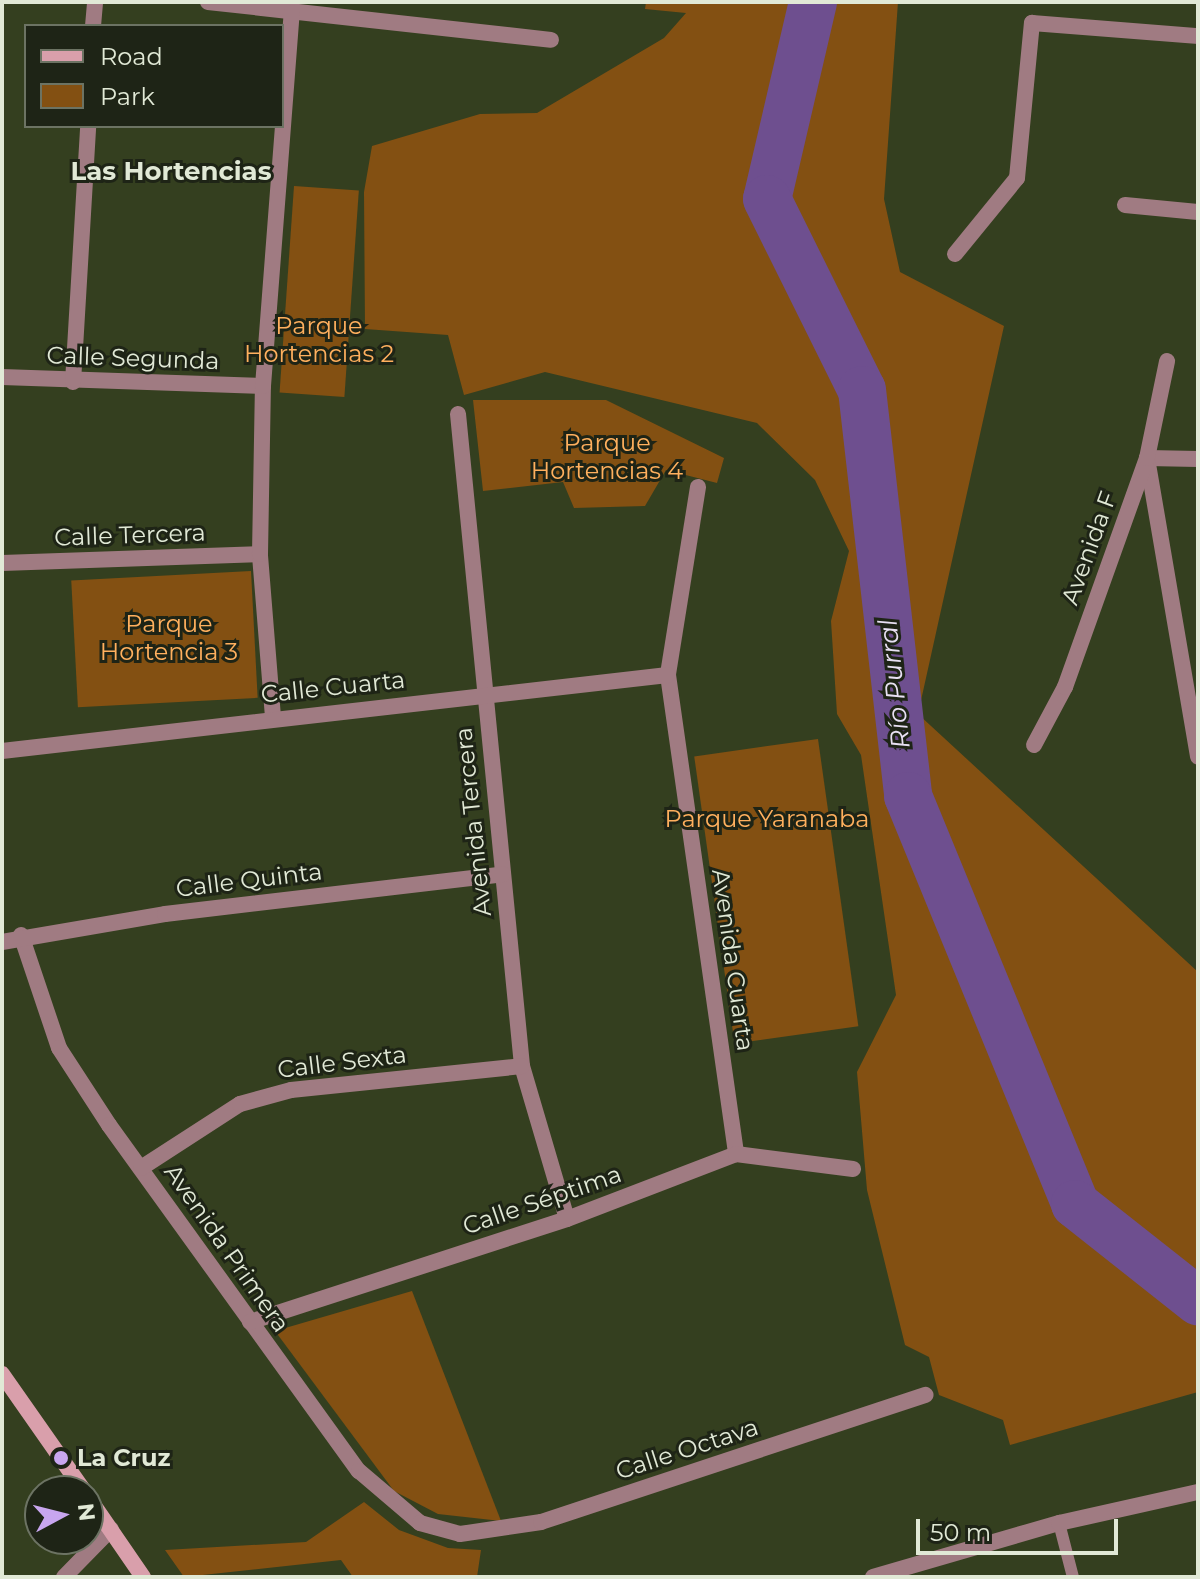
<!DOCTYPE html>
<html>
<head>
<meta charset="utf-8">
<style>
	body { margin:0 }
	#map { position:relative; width:1200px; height:1579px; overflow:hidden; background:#343f1f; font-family:Montserrat,sans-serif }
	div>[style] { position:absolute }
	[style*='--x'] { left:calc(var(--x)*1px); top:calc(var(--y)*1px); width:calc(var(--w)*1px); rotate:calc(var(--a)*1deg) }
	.green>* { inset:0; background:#835012; transform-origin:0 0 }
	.river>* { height:48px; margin:-24px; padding:0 24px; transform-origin:24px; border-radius:24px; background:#6e4f8f }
	.service>* { height:12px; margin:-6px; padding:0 6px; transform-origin:6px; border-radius:6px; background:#a07b82 }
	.minor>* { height:16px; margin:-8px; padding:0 8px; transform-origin:8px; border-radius:8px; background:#a07b82 }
	.secondary>* { height:16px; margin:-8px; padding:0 8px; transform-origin:8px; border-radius:8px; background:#d99fab }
	.dots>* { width:22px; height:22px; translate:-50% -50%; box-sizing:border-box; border:4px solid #1e2416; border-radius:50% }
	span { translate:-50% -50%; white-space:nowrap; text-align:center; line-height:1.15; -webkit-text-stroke:6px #1e2416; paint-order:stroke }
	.park-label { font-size:24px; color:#ffb05e }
	.street-label { font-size:24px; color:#e1e9d6 }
	.poi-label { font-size:24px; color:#e1e9d6; font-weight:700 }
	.left { translate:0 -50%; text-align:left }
	.neighbourhood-label { font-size:26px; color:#e1e9d6; font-weight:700 }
	.water-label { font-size:26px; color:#e8e0f3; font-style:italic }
	.frame { position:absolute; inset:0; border:4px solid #e1e9d6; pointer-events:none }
	.legend { position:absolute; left:24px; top:24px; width:260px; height:104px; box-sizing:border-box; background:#1e2416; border:2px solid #6c7363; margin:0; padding:10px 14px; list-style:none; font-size:24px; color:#e1e9d6 }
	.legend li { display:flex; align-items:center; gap:16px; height:40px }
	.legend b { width:40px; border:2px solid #6c7363 }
	.north { position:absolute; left:24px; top:1475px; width:80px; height:80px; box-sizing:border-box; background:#1e2416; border:2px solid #6c7363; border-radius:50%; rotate:83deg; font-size:22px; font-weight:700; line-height:32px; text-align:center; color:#e1e9d6 }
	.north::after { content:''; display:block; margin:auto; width:28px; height:36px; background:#c8a6ef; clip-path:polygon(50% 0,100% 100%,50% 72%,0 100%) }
	.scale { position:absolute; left:916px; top:1519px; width:202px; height:36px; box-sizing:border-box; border:4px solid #e1e9d6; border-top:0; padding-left:10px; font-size:24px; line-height:28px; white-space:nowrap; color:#e1e9d6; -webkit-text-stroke:6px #1e2416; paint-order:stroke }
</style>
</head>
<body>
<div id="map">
	<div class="green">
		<i style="clip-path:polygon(646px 2px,898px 2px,884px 199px,900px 272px,1004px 326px,918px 714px,1198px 972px,1198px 1392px,1010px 1445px,1003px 1420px,939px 1395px,929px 1357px,905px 1345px,867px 1190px,857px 1072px,896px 995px,861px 755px,837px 714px,831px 621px,849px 551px,815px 480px,757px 423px,545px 372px,464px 395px,448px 335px,365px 329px,364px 192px,372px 146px,480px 114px,537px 113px,664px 38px,686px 13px,645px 9px)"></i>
		<i style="left:294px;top:186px;width:65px;height:207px;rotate:4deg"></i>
		<i style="clip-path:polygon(473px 400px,606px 400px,724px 458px,717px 483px,666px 470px,645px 506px,574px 508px,563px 482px,483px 491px)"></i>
		<i style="left:251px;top:571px;width:127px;height:180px;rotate:87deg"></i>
		<i style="left:818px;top:739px;width:290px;height:125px;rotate:82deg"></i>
		<i style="clip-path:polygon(412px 1291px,501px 1521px,438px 1514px,394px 1491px,275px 1331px)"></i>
		<i style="clip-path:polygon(364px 1502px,399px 1530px,448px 1548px,481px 1550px,477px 1577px,353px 1577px,341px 1560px,184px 1577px,165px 1550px,306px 1542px)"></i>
	</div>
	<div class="river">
		<i style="--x:813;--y:2;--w:202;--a:103.1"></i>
		<i style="--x:767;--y:199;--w:213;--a:63.6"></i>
		<i style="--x:862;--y:390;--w:409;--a:83.5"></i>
		<i style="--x:908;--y:796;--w:441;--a:67.7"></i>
		<i style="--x:1075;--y:1204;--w:157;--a:38.3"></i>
	</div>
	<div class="service">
		<i style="--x:1059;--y:1523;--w:56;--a:75.5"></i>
	</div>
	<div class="minor">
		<i style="--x:208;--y:2;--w:345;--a:6.3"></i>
		<i style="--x:93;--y:26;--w:24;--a:-85"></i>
		<i style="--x:1125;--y:205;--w:73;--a:5.5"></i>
		<i style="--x:955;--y:254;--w:98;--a:-50.8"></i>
		<i style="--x:1017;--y:178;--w:156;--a:-84.5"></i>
		<i style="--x:1032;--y:23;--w:167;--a:4.5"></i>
		<i style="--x:2;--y:377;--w:261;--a:2"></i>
		<i style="--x:73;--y:382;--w:256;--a:-86.6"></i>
		<i style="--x:458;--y:414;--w:655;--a:84.39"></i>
		<i style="--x:522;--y:1066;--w:159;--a:73.6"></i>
		<i style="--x:1198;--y:459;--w:51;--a:-178.9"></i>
		<i style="--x:1147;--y:458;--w:303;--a:80.3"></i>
		<i style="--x:698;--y:487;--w:190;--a:99.1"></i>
		<i style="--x:668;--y:675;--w:484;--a:81.9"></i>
		<i style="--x:2;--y:563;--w:258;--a:-2"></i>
		<i style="--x:273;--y:717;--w:164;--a:-94.6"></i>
		<i style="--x:260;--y:554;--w:168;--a:-89"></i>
		<i style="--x:263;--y:386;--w:374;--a:-85.6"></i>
		<i style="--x:1034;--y:745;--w:66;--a:-61.9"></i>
		<i style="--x:1065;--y:687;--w:243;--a:-70.3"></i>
		<i style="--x:1147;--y:458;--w:99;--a:-78.3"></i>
		<i style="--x:2;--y:751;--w:670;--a:-6.51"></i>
		<i style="--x:21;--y:935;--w:119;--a:71.4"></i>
		<i style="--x:59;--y:1048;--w:92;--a:57"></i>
		<i style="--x:109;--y:1125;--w:427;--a:54.2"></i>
		<i style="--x:359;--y:1471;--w:80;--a:40.4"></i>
		<i style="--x:420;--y:1523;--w:41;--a:15.4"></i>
		<i style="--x:460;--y:1534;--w:82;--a:-8.4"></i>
		<i style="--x:541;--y:1522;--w:405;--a:-18.3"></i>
		<i style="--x:2;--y:942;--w:165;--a:-9.7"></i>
		<i style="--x:165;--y:914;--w:340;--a:-6.7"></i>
		<i style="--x:141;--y:1168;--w:118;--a:-32.9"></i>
		<i style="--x:240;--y:1104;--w:53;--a:-15.4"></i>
		<i style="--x:291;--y:1090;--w:232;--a:-5.9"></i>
		<i style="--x:250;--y:1322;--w:333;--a:-18"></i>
		<i style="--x:567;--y:1219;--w:181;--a:-21"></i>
		<i style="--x:736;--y:1154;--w:118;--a:7.3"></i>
		<i style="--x:64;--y:1577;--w:67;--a:-45.6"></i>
		<i style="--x:873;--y:1577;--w:194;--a:-16.2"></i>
		<i style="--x:1059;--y:1523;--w:142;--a:-12.6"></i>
	</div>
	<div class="secondary">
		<i style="--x:2;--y:1374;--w:143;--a:55"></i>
		<i style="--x:88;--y:1497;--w:97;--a:55.5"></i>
	</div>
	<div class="dots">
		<i style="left:61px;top:1458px;background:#c8a6ef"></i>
	</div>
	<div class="park-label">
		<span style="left:319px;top:340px">Parque<br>Hortencias 2</span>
		<span style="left:607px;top:457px">Parque<br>Hortencias 4</span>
		<span style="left:169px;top:638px">Parque<br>Hortencia 3</span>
		<span style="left:767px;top:819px">Parque Yaranaba</span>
	</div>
	<div class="street-label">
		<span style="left:133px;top:358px;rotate:2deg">Calle Segunda</span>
		<span style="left:130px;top:535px;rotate:-2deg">Calle Tercera</span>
		<span style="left:1089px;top:548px;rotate:-70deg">Avenida F</span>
		<span style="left:333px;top:687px;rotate:-6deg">Calle Cuarta</span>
		<span style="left:473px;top:822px;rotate:-96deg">Avenida Tercera</span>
		<span style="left:249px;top:880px;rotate:-7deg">Calle Quinta</span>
		<span style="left:733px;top:960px;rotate:82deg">Avenida Cuarta</span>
		<span style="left:342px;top:1062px;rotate:-7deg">Calle Sexta</span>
		<span style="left:542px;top:1200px;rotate:-19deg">Calle Séptima</span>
		<span style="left:227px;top:1248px;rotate:55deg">Avenida Primera</span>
		<span style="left:687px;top:1449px;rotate:-18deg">Calle Octava</span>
	</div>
	<div class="poi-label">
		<span class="left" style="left:77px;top:1458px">La Cruz</span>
	</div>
	<div class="neighbourhood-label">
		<span style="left:171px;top:172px">Las Hortencias</span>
	</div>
	<div class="water-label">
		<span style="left:895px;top:684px;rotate:-96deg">Río Purral</span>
	</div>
	<div class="frame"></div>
	<ul class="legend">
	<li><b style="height:10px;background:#d99fab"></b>Road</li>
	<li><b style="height:22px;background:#835012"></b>Park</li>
	</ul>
	<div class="north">N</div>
	<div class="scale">50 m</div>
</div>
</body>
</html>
